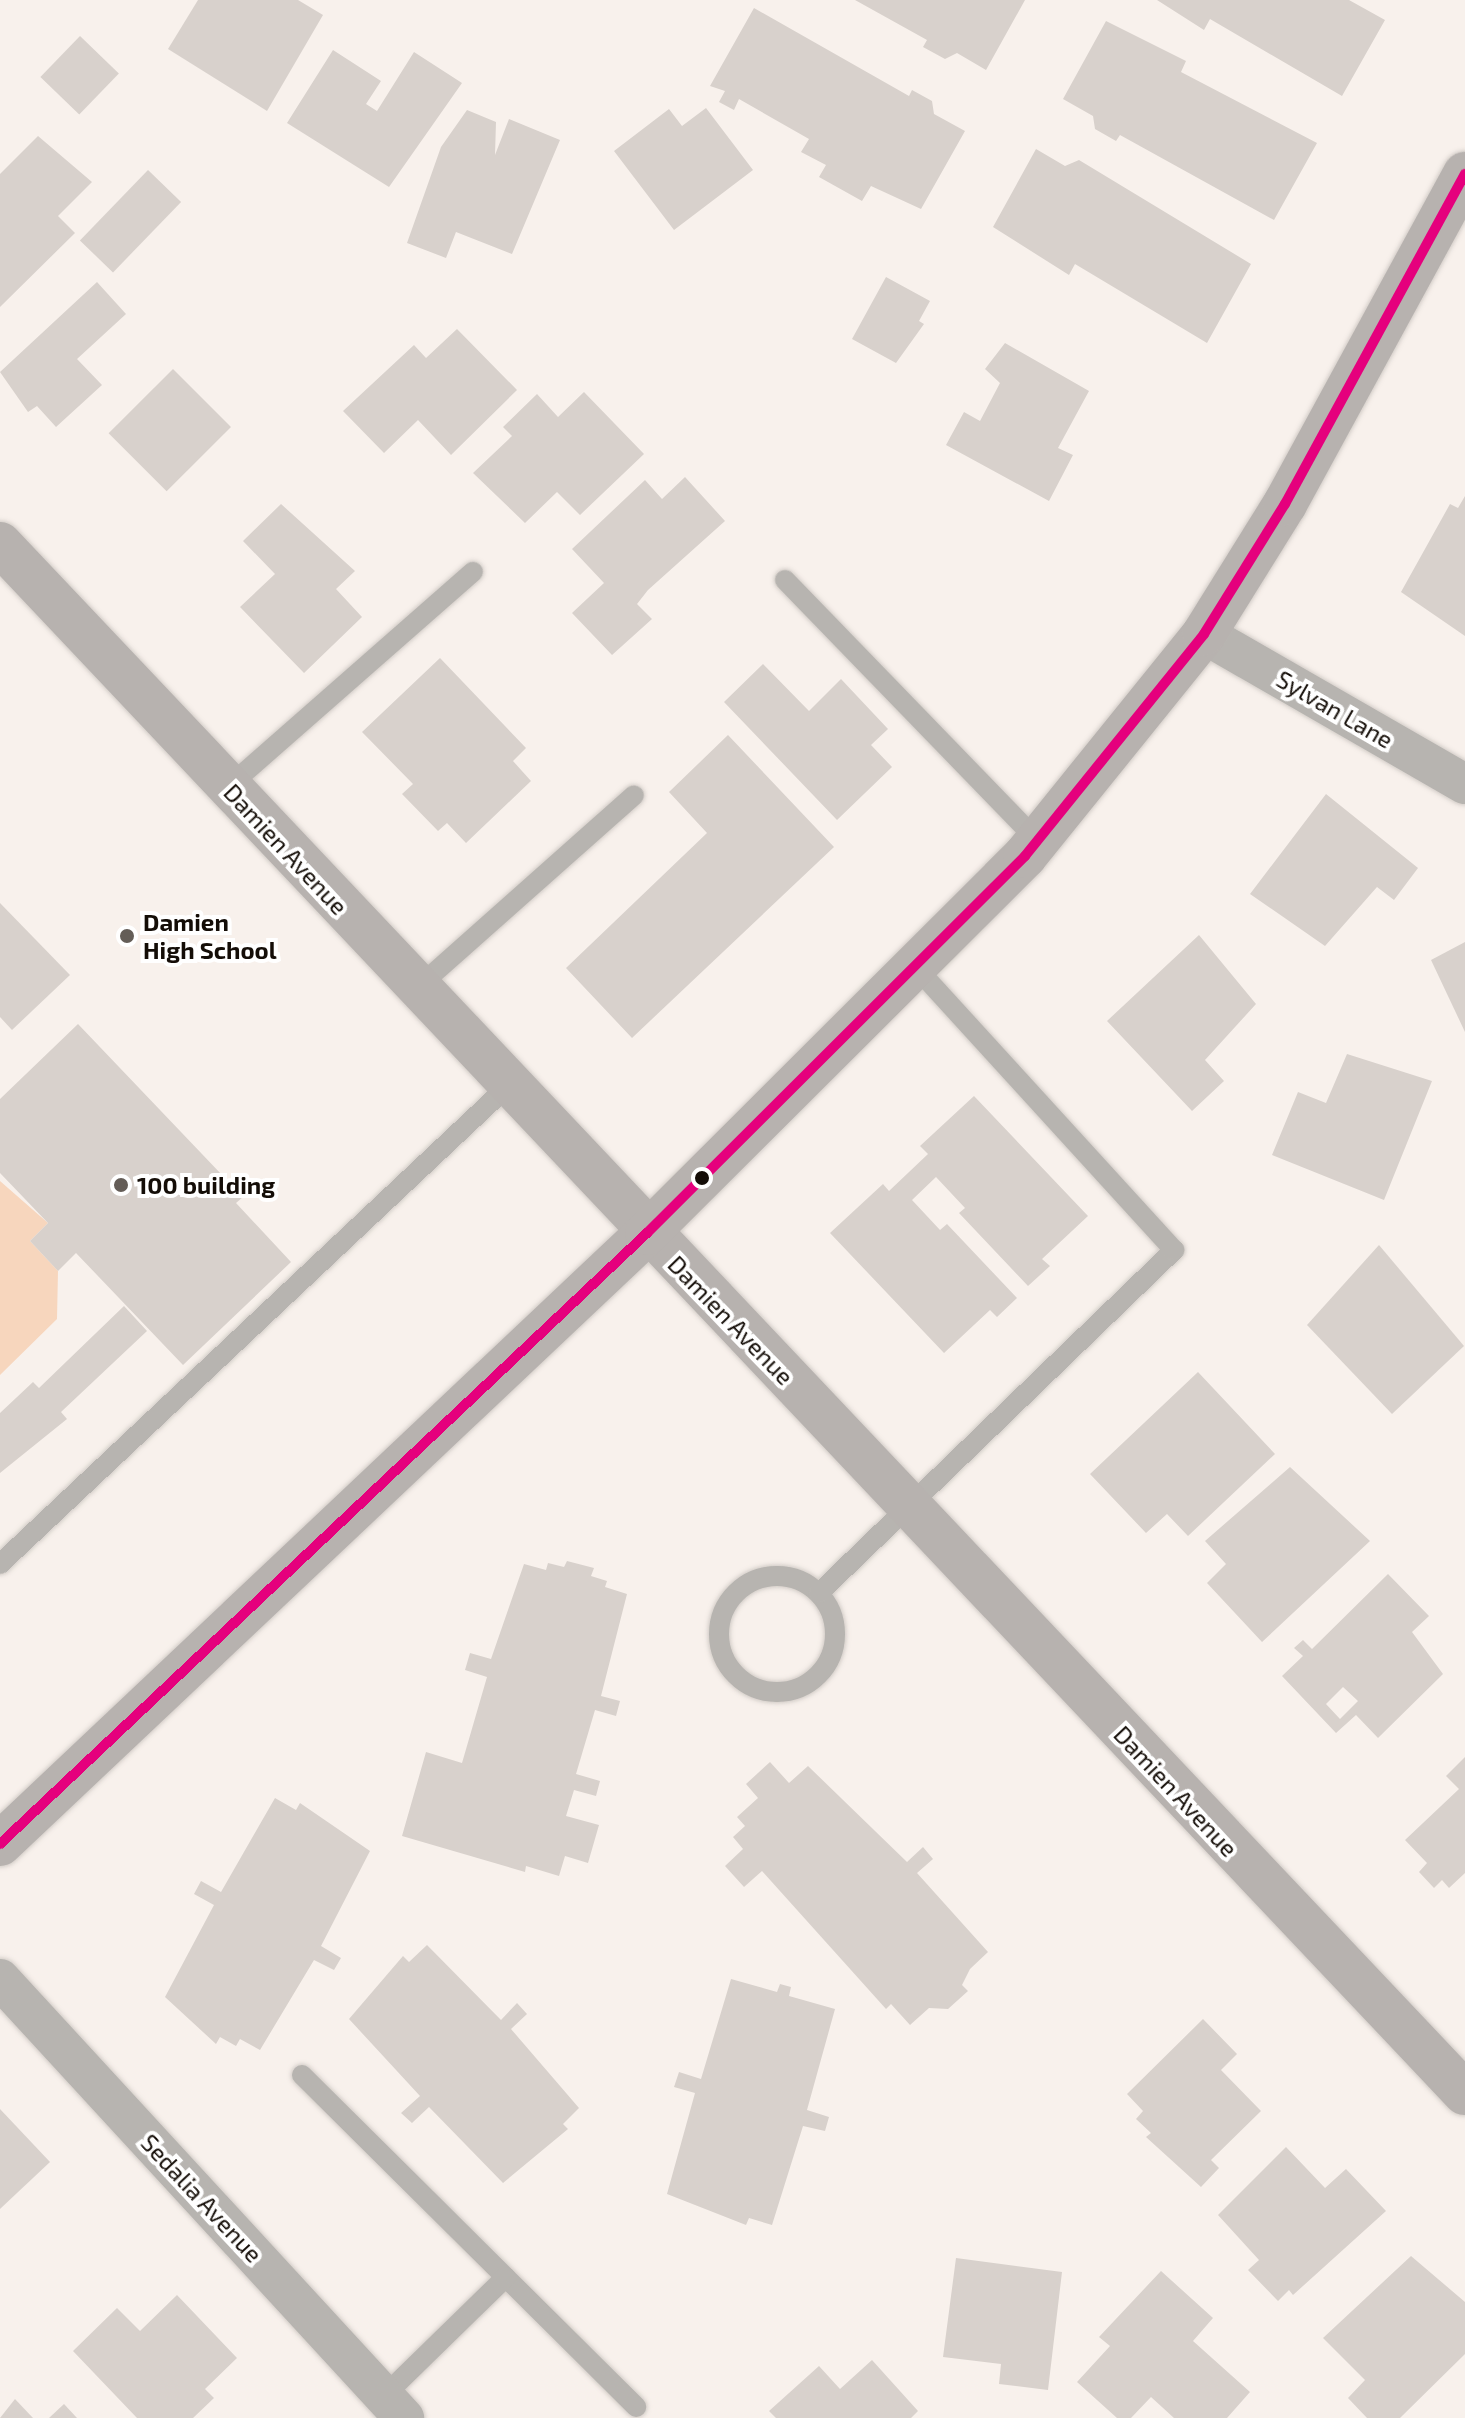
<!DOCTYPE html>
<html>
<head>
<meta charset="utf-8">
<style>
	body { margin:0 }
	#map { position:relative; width:1465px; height:2418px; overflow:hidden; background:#f8f1ec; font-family:"Exo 2",sans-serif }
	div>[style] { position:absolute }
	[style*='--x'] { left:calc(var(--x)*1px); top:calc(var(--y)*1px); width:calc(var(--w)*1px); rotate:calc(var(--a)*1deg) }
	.green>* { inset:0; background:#f7d6bd }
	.building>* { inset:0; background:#d8d1cc; transform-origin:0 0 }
	.roads { filter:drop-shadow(0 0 2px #d3cdc8) drop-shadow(0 0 2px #d3cdc8) }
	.lane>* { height:20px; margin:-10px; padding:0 10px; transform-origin:10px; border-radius:10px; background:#b7b4b0 }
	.lane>.ring { margin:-10px; padding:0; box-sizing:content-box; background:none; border:20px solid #b7b4b0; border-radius:50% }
	.street>* { height:40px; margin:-20px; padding:0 20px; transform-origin:20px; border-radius:20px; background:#b7b4b0 }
	.secondary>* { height:44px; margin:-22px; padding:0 22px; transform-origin:22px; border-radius:22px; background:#b7b2af }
	.bus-1>* { height:10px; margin:-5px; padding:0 5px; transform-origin:5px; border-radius:5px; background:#e5007d }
	.dots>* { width:22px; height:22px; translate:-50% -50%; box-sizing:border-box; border:4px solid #fff; border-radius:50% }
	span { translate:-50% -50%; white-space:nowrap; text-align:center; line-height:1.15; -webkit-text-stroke:8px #fff; paint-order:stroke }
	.street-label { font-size:24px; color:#140d07 }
	.poi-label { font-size:24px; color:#140d07; font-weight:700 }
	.left { translate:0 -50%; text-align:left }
</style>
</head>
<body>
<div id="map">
	<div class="green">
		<i style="clip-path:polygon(0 1181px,48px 1223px,30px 1241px,58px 1271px,57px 1319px,0 1375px)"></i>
	</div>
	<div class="building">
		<i style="clip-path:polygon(198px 0,298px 0,323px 15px,267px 111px,168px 49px)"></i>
		<i style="clip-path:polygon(855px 0,1025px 0,986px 70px,957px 53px,945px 59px,923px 47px,927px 40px)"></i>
		<i style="clip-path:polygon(1157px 0,1349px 0,1385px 20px,1342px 96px,1210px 19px,1204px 30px)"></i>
		<i style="clip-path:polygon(754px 8px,909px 96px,912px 90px,932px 101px,934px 114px,965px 131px,921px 209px,871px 186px,862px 201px,819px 177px,826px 165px,801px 152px,809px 139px,739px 99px,734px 110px,719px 102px,725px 91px,710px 86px)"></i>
		<i style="clip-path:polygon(1106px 21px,1186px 61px,1181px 72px,1317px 143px,1274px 220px,1120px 135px,1116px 141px,1095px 129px,1093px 116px,1063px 99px)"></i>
		<i style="left:80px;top:36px;width:54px;height:57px;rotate:44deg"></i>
		<i style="clip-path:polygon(333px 50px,381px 81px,366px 104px,377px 111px,414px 52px,462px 83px,389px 187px,287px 123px)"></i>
		<i style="clip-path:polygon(706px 108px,753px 170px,674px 230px,614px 151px,669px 109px,682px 126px)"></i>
		<i style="clip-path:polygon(467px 110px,496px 122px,495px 155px,509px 119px,560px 140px,512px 254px,456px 232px,446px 258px,407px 243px,441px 147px)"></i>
		<i style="clip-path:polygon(38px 136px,92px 182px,58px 216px,75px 233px,0 307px,0 174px)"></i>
		<i style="clip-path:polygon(1036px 149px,1065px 166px,1079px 160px,1251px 264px,1207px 343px,1075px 264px,1069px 275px,993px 227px)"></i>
		<i style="left:148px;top:170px;width:46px;height:98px;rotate:44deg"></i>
		<i style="clip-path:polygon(886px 277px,930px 301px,919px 321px,924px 324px,896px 363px,852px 339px)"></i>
		<i style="clip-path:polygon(97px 282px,126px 314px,77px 359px,102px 385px,56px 427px,37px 406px,28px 412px,0 372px)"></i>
		<i style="clip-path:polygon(457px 329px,517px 390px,451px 455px,418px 420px,384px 453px,343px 411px,414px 345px,426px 358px)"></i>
		<i style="clip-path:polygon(1005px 343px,1089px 391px,1058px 448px,1073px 455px,1049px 501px,946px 445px,964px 412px,980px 421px,1000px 383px,985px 369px)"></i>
		<i style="left:173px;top:369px;width:82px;height:91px;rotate:45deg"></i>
		<i style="clip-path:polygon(584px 392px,644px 454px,580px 515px,557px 492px,525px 523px,473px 473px,512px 436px,503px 427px,537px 394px,558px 417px)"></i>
		<i style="clip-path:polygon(685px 477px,725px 521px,648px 590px,637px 604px,652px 619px,612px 655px,572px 613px,604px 583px,572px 549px,645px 480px,662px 499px)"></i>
		<i style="clip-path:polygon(1465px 496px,1465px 636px,1401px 592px,1450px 504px,1458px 508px)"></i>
		<i style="clip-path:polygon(281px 504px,355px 571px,336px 589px,362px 617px,304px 673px,240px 607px,275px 574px,243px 541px)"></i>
		<i style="clip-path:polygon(440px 658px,526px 748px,513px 761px,531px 781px,466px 843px,447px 823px,438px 831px,402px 794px,413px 784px,362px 732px)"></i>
		<i style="clip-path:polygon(763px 664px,809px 711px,841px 679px,888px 729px,871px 745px,892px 767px,837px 820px,724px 702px)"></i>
		<i style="clip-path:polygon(728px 735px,834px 847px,632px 1038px,566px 968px,707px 833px,669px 792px)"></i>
		<i style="clip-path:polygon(1326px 794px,1418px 868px,1394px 900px,1377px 887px,1325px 946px,1250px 894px)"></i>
		<i style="clip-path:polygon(0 903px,70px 975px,12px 1030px,0 1017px)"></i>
		<i style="clip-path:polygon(1199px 935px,1256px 1004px,1205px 1060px,1224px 1081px,1192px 1111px,1107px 1021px)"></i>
		<i style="clip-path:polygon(1465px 942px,1465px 1032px,1431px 960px)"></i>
		<i style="clip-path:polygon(78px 1024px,243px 1197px,236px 1203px,291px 1262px,183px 1365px,76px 1253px,58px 1271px,30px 1241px,48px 1223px,0 1173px,0 1099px)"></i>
		<i style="clip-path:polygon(1347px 1054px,1432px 1081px,1384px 1200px,1272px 1155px,1298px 1092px,1326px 1103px)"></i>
		<i style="clip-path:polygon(974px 1096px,1088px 1216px,1042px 1259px,1050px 1266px,1028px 1286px,959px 1213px,965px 1208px,936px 1177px,912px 1200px,940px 1230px,947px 1224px,1017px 1298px,997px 1317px,990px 1310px,944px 1353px,830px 1233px,883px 1184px,889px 1191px,928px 1154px,920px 1146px)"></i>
		<i style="clip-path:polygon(1379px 1245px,1464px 1346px,1392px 1414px,1307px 1325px)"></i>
		<i style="clip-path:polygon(124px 1306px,147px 1331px,61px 1412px,67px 1419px,0 1473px,0 1413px,33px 1382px,39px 1388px)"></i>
		<i style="clip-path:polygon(1198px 1372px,1275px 1454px,1188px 1536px,1167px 1514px,1146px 1533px,1090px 1474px)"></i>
		<i style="clip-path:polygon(1290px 1467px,1370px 1541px,1262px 1642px,1207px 1583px,1226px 1564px,1205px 1541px)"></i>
		<i style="clip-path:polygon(567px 1561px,594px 1568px,591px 1576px,607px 1581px,605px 1587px,627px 1594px,601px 1696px,620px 1701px,616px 1716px,595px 1710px,576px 1774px,600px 1781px,596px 1796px,574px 1790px,566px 1816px,599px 1825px,588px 1863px,565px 1856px,559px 1876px,526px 1866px,525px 1872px,402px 1836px,426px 1752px,462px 1763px,487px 1677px,465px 1670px,470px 1653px,491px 1659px,524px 1564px,546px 1570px,548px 1563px,564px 1567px)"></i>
		<i style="clip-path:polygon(evenodd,1388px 1574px,1429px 1616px,1412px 1632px,1443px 1674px,1378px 1738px,1356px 1715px,1336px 1733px,1282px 1676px,1303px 1656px,1294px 1648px,1303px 1640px,1312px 1649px,1388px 1574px,1343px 1687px,1358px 1701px,1340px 1719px,1326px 1704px,1343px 1687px)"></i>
		<i style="clip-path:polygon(1465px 1757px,1465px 1873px,1449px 1888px,1442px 1880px,1434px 1888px,1419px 1872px,1427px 1863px,1405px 1840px,1459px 1789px,1446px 1776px)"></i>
		<i style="clip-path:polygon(770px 1762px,789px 1783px,808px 1766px,907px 1862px,923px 1847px,933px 1859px,917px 1873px,988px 1952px,970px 1969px,962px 1985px,968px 1991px,948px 2009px,929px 2008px,910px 2025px,891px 2004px,886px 2009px,762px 1871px,744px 1887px,725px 1866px,743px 1849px,733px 1837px,745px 1826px,737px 1817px,758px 1798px,746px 1784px)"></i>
		<i style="clip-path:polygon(275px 1798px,296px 1810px,300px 1803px,370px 1851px,321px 1946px,341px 1958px,334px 1970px,314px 1960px,260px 2050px,240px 2039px,236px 2046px,220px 2037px,216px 2044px,165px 1997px,214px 1905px,194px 1894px,201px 1881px,221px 1892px)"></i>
		<i style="clip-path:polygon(427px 1945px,501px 2020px,517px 2003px,527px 2014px,511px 2029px,579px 2108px,563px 2124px,568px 2129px,503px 2183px,429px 2107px,412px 2123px,401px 2113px,420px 2096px,349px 2019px,403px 1956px,409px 1962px)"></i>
		<i style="clip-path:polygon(731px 1979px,777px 1992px,780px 1984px,791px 1987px,789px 1996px,835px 2009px,807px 2110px,829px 2117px,825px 2131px,803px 2126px,772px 2225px,749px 2218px,746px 2225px,667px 2194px,695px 2093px,674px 2087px,679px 2072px,701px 2079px)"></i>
		<i style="clip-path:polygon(1203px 2019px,1237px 2054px,1221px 2070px,1261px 2111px,1211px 2160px,1219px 2168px,1201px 2187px,1146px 2137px,1151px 2133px,1136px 2119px,1143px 2111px,1127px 2094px)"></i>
		<i style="clip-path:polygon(0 2109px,50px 2162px,0 2209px)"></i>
		<i style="clip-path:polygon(1286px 2147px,1325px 2188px,1346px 2169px,1386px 2211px,1293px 2295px,1289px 2290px,1278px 2301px,1248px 2270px,1259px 2260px,1218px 2215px)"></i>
		<i style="clip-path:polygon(1411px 2256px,1465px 2302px,1465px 2354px,1400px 2418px,1367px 2418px,1348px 2398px,1365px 2380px,1323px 2338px)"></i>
		<i style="clip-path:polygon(956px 2258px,1062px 2272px,1048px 2390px,999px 2384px,1001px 2364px,943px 2357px)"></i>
		<i style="clip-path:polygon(1161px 2271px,1213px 2318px,1193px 2341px,1250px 2392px,1227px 2418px,1174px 2418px,1151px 2397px,1131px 2418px,1117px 2418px,1077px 2382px,1110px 2346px,1099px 2337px)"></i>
		<i style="clip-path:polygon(177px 2295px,237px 2358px,205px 2389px,214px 2398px,193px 2418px,137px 2418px,73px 2351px,117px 2308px,140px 2331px)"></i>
		<i style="clip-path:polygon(872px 2360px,918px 2411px,911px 2418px,776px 2418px,769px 2411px,819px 2366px,840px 2389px)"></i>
		<i style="clip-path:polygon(15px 2399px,33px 2418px,0 2418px)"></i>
		<i style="clip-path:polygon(64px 2404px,77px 2418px,49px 2418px)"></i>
	</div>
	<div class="roads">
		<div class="lane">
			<i style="--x:785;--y:580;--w:362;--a:45.9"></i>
			<i style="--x:228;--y:787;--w:326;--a:-41.3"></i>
			<i style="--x:417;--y:988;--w:290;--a:-41.6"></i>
			<i style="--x:0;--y:1564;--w:698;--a:-43.26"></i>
			<i class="ring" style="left:719px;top:1576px;width:96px;height:96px"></i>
			<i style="--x:819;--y:1593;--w:494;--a:-44"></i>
			<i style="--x:1174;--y:1250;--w:384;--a:-132.4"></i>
			<i style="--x:302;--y:2075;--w:471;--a:44.8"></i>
			<i style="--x:384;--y:2396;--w:170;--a:-44.3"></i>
		</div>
		<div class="street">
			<i style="--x:1204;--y:634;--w:301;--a:29.9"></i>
			<i style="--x:0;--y:1979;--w:597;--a:47.38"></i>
		</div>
		<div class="secondary">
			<i style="--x:0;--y:544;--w:2132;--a:46.6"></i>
			<i style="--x:0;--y:1844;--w:890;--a:-43.36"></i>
			<i style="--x:647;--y:1233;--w:534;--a:-44.92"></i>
			<i style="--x:1025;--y:856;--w:285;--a:-51.1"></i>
			<i style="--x:1204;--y:634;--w:153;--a:-58.1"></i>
			<i style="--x:1285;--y:504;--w:376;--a:-61.4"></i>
		</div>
	</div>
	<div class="bus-1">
		<i style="--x:0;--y:1844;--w:890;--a:-43.36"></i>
		<i style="--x:647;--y:1233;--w:534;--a:-44.92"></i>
		<i style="--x:1025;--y:856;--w:285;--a:-51.1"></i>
		<i style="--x:1204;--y:634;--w:153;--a:-58.1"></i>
		<i style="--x:1285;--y:504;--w:376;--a:-61.4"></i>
	</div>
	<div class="dots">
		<i style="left:127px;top:936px;background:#645d57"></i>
		<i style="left:702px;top:1178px;background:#140d07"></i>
		<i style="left:121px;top:1185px;background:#645d57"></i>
	</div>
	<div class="street-label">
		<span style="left:1335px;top:709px;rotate:30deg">Sylvan Lane</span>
		<span style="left:286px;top:849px;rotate:47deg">Damien Avenue</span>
		<span style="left:731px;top:1320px;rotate:46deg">Damien Avenue</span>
		<span style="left:1176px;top:1791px;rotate:47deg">Damien Avenue</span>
		<span style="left:202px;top:2198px;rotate:47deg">Sedalia Avenue</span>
	</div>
	<div class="poi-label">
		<span class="left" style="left:143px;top:936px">Damien<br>High School</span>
		<span class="left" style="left:137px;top:1185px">100 building</span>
	</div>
</div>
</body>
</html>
